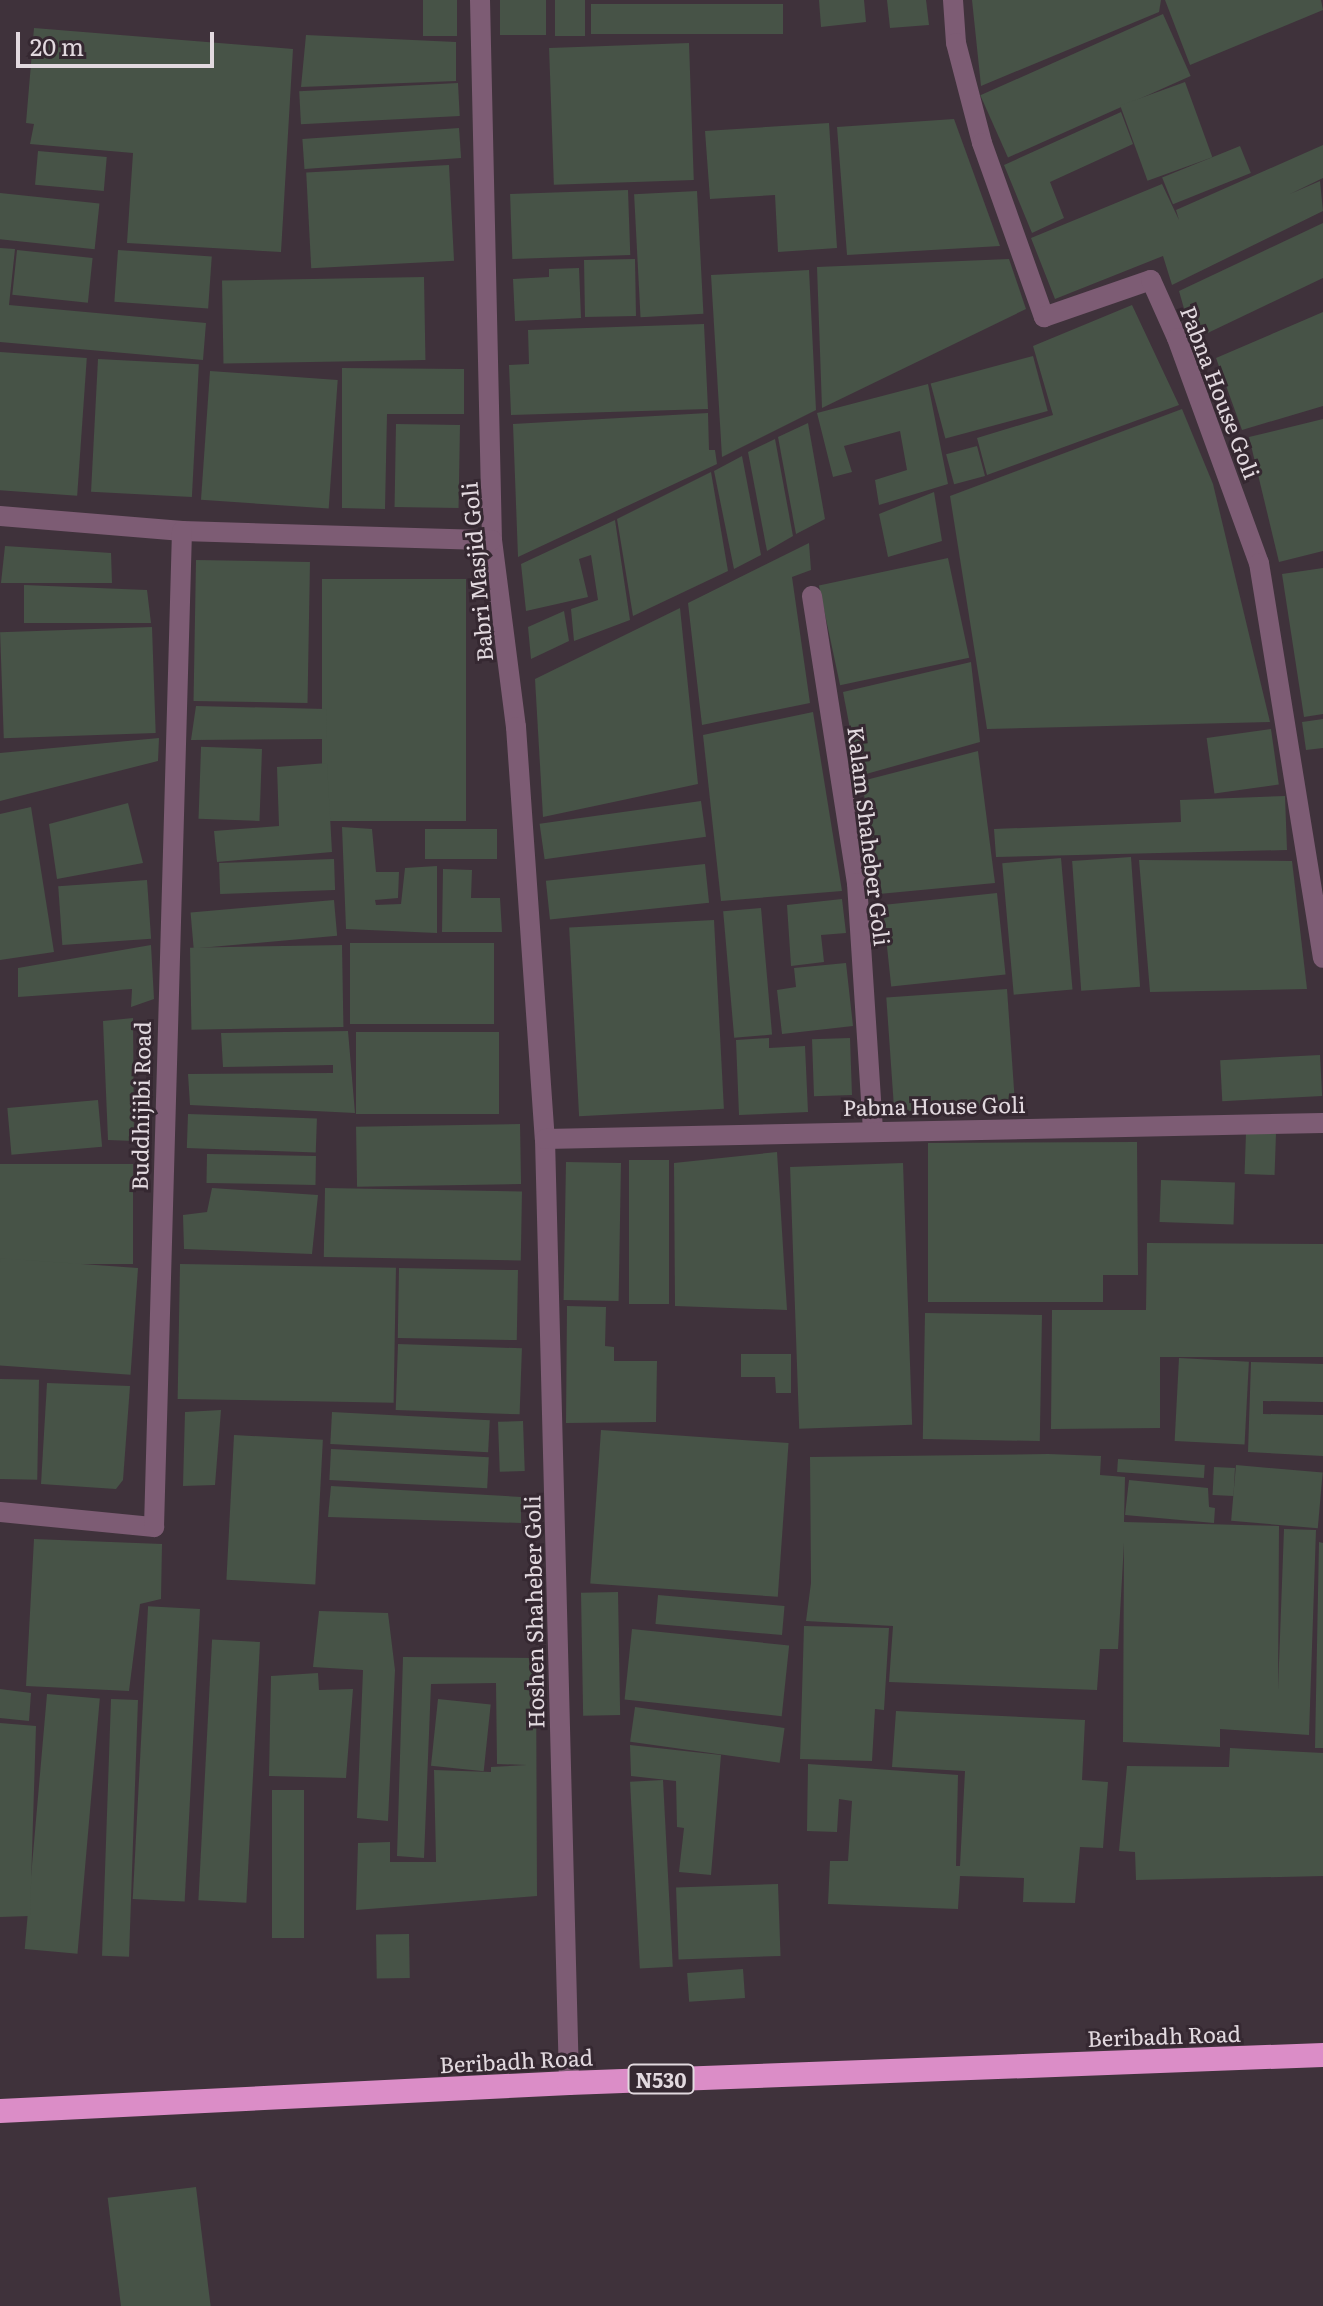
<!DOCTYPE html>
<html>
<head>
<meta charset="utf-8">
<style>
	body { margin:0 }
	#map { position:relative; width:1323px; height:2306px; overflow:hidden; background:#3f323b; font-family:Literata,serif }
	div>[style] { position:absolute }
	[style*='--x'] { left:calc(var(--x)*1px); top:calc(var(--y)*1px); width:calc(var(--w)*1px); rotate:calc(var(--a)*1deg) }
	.building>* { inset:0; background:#475347; transform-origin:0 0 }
	.minor>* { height:20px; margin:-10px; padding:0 10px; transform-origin:10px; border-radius:10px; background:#7d5c74 }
	.highway>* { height:24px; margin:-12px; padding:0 12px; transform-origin:12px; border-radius:12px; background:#db8dc7 }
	span { translate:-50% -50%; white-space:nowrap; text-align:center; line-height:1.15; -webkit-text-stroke:6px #352831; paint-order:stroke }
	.shield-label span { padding:2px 6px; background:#352831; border:2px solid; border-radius:6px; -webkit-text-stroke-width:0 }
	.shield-label { font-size:20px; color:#e2d9df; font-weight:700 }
	.street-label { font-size:22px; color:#e2d9df }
	.scale { position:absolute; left:16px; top:32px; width:198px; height:36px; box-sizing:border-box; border:4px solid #e2d9df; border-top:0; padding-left:10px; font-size:24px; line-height:28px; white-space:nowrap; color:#e2d9df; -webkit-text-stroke:6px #352831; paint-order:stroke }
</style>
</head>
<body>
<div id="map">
	<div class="building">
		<i style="left:423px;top:0;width:34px;height:36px"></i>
		<i style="left:500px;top:0;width:46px;height:35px"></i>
		<i style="left:555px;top:0;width:30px;height:36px"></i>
		<i style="clip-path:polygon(819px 0,864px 0,866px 22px,821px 27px)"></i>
		<i style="clip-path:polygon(887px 0,926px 0,929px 25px,890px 28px)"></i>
		<i style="clip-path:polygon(972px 0,1161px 0,1159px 12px,981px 86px)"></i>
		<i style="clip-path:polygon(1165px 0,1321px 0,1323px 10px,1190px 65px)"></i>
		<i style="left:783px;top:4px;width:30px;height:192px;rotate:90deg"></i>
		<i style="left:1163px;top:14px;width:68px;height:200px;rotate:66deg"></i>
		<i style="clip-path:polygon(34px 28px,293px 49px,281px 252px,127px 243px,133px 153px,30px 144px,34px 124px,26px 123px)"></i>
		<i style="clip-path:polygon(306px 35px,456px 42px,456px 81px,301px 87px)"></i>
		<i style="left:689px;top:43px;width:137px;height:140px;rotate:88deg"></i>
		<i style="left:1185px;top:82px;width:80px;height:69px;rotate:70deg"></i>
		<i style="left:458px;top:83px;width:33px;height:159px;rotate:87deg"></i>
		<i style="clip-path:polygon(1121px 112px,1133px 144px,1050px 182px,1064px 218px,1032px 233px,1004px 165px)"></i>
		<i style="clip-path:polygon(954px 119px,1000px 246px,847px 255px,837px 127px)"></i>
		<i style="clip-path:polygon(829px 123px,837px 248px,778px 252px,775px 195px,710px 199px,705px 131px)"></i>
		<i style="left:459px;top:128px;width:30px;height:157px;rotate:86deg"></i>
		<i style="clip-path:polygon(1323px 145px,1323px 178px,1290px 194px,1320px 181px,1323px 211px,1172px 285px,1163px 256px,1055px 299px,1031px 238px,1162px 184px,1179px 220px,1176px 210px)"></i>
		<i style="left:1240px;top:146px;width:29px;height:84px;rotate:68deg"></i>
		<i style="left:38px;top:151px;width:69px;height:34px;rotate:5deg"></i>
		<i style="left:449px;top:165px;width:96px;height:143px;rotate:87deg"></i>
		<i style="left:628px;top:190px;width:65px;height:118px;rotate:88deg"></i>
		<i style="left:697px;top:191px;width:123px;height:63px;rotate:87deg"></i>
		<i style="left:0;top:193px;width:100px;height:46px;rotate:6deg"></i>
		<i style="clip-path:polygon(1323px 223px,1323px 278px,1193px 340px,1179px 291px)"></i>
		<i style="clip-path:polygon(0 248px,15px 249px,9px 305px,206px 323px,203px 360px,0 342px)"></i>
		<i style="left:17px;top:250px;width:76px;height:45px;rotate:6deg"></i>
		<i style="left:118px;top:250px;width:94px;height:52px;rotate:4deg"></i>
		<i style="left:635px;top:259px;width:57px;height:51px;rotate:89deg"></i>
		<i style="clip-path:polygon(1009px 259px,1026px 309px,822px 408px,817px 267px)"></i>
		<i style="clip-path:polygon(579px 268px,581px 318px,515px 321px,513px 279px,549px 277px,549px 269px)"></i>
		<i style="clip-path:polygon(809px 270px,816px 410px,722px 457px,711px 275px)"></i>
		<i style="left:424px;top:277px;width:83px;height:202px;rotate:89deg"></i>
		<i style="clip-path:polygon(1132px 305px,1179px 405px,987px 475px,977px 438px,1053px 415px,1033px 346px)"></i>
		<i style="clip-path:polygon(1323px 312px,1323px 406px,1242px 430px,1216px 358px)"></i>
		<i style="clip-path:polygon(704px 324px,708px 409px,511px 415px,509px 365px,529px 364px,528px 330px)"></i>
		<i style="left:0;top:352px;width:87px;height:138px;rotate:4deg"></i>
		<i style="left:1033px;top:356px;width:57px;height:106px;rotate:75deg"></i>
		<i style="left:98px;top:359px;width:101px;height:133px;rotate:3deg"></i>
		<i style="clip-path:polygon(342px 368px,464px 369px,464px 414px,387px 414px,385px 509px,342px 508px)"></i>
		<i style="left:210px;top:371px;width:128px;height:129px;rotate:4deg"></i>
		<i style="clip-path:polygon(928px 384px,948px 484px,879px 505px,875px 480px,907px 470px,900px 431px,844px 446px,852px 472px,833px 477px,817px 413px)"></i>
		<i style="clip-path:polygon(1182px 409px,1213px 484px,1270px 722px,987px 729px,950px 496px)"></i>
		<i style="clip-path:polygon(708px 413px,709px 450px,715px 450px,717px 464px,518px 557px,513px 424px)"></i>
		<i style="clip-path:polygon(1323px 419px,1323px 551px,1279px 562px,1249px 437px)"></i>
		<i style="clip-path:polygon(808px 423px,825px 519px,796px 534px,778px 437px)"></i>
		<i style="left:396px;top:424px;width:64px;height:83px;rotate:1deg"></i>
		<i style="clip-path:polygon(775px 439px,793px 536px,767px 551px,748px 452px)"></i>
		<i style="left:977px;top:446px;width:31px;height:32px;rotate:75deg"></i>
		<i style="clip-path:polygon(742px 456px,761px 555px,734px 569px,714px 471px)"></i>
		<i style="clip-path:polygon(711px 472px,728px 571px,633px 616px,617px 519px)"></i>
		<i style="clip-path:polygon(934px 492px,942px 541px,888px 557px,879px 514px)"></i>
		<i style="clip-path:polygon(615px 520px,630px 620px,574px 641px,571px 609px,598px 600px,591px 555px,579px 559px,588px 597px,526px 611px,521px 564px)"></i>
		<i style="clip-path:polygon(809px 543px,811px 570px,792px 577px,810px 703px,702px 725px,688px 603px)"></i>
		<i style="clip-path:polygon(5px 546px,111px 553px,112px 583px,1px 583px)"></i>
		<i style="left:948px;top:558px;width:102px;height:132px;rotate:78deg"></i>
		<i style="left:196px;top:560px;width:114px;height:141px;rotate:1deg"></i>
		<i style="clip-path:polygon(1323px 568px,1323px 714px,1304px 717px,1282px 574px)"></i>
		<i style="left:322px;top:579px;width:144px;height:242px"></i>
		<i style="clip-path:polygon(24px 585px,147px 590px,151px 623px,24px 623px)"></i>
		<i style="clip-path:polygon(680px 608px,698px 784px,543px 817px,535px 679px)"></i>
		<i style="clip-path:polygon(564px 611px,569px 641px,531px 659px,528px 627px)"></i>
		<i style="left:152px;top:627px;width:106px;height:152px;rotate:88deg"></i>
		<i style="clip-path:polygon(971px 662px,980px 742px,859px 776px,843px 692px)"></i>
		<i style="clip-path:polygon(196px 706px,326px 709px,327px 739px,191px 740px)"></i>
		<i style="clip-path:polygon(813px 712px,842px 891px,721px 901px,703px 735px)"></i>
		<i style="clip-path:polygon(1323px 719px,1323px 748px,1306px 750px,1302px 722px)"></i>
		<i style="left:1271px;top:729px;width:56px;height:65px;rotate:82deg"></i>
		<i style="clip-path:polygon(159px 738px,158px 761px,0 801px,0 753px)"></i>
		<i style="left:262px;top:749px;width:72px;height:61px;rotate:92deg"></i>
		<i style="clip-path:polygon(978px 751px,995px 883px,879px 894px,862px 781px)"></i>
		<i style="clip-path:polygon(327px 763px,332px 852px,217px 862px,214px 831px,279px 826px,277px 767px)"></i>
		<i style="clip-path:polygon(1285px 796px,1287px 850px,996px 857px,994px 829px,1181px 822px,1180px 800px)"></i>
		<i style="left:701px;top:801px;width:36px;height:163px;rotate:82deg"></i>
		<i style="clip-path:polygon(128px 803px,143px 863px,57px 879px,49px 824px)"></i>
		<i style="clip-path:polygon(31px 807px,54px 952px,0 960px,0 814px)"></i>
		<i style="clip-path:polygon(342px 827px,372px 829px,376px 872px,399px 872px,398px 898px,375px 900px,376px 905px,401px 904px,405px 868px,437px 866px,437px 933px,346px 929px)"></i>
		<i style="left:425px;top:829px;width:72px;height:30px"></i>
		<i style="left:1131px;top:857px;width:130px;height:59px;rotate:86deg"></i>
		<i style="left:1061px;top:858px;width:132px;height:59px;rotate:85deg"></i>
		<i style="left:334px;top:859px;width:31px;height:115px;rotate:88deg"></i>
		<i style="clip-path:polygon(1139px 860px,1292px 861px,1307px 989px,1150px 992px)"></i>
		<i style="left:705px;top:864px;width:39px;height:160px;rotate:84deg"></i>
		<i style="clip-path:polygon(443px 869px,472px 870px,471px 898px,500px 898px,502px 932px,442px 932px)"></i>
		<i style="left:147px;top:880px;width:59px;height:89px;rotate:86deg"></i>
		<i style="left:997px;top:893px;width:82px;height:115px;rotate:84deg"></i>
		<i style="clip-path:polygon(842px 899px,846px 933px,821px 935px,824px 962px,791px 966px,787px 905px)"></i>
		<i style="left:334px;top:900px;width:36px;height:144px;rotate:85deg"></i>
		<i style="left:761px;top:908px;width:127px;height:38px;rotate:85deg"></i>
		<i style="left:714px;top:920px;width:189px;height:145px;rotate:87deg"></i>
		<i style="left:350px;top:943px;width:144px;height:81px"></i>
		<i style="clip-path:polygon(151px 945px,154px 999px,131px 1007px,132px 989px,18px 997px,18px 968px)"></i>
		<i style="left:342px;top:945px;width:82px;height:152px;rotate:89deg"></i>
		<i style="clip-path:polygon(846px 963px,853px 1026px,782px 1034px,777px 990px,796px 987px,794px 968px)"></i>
		<i style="left:1007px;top:989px;width:115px;height:121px;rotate:86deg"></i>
		<i style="clip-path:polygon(133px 1018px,134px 1141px,108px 1140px,103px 1021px)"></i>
		<i style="clip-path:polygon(348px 1031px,355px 1113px,190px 1105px,188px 1074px,333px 1073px,333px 1065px,223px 1067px,221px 1033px)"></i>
		<i style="left:499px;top:1032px;width:82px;height:143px;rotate:90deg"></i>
		<i style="clip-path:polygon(769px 1038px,769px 1048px,805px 1046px,808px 1112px,739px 1115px,736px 1040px)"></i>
		<i style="left:850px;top:1038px;width:57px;height:38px;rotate:88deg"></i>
		<i style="left:1320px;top:1055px;width:41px;height:100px;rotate:87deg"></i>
		<i style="left:98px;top:1100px;width:47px;height:91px;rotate:85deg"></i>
		<i style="left:188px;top:1114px;width:129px;height:34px;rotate:2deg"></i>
		<i style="left:520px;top:1124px;width:60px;height:164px;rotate:89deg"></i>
		<i style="left:1246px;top:1133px;width:30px;height:41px;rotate:2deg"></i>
		<i style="clip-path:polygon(1137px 1142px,1138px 1275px,1103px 1275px,1103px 1302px,928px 1302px,928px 1143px)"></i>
		<i style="clip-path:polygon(777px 1152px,787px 1310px,675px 1306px,674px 1163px)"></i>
		<i style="left:207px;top:1154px;width:109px;height:29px;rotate:1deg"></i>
		<i style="left:629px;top:1160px;width:40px;height:144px"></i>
		<i style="left:566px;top:1162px;width:55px;height:138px;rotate:1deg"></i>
		<i style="left:903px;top:1163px;width:262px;height:113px;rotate:88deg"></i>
		<i style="left:0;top:1164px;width:133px;height:100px"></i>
		<i style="left:1161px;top:1180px;width:74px;height:42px;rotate:2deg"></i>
		<i style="clip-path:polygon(212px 1188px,318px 1195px,312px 1254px,184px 1249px,183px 1215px,207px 1212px)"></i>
		<i style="left:325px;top:1188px;width:197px;height:69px;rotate:1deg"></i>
		<i style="clip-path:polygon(1147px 1243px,1323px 1244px,1323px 1357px,1160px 1357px,1160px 1428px,1051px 1429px,1052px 1310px,1146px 1310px)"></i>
		<i style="left:180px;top:1264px;width:216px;height:135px;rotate:1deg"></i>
		<i style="left:138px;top:1268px;width:107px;height:138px;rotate:94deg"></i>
		<i style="left:399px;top:1268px;width:119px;height:70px;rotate:1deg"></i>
		<i style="clip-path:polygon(567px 1306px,606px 1307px,605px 1346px,614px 1347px,614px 1361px,657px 1361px,656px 1422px,566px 1423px)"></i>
		<i style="left:925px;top:1313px;width:117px;height:126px;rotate:1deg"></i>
		<i style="left:398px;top:1344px;width:124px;height:66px;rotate:2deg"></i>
		<i style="clip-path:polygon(741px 1354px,791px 1354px,791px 1393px,776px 1393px,775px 1377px,741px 1377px)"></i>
		<i style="left:1179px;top:1358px;width:70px;height:83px;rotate:3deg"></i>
		<i style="clip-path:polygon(1251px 1362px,1323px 1364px,1323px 1402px,1263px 1401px,1263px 1414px,1323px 1415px,1323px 1456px,1248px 1452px)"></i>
		<i style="left:0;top:1379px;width:39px;height:100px;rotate:1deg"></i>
		<i style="clip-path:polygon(47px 1383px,130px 1386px,123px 1480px,116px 1489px,41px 1484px)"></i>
		<i style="clip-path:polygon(221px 1410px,215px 1485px,183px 1486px,185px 1412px)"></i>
		<i style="left:332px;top:1412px;width:158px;height:32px;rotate:3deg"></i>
		<i style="left:523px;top:1421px;width:50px;height:25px;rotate:88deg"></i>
		<i style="left:601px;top:1430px;width:188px;height:154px;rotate:4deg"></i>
		<i style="left:234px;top:1435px;width:89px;height:145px;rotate:3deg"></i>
		<i style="left:331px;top:1449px;width:158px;height:31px;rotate:3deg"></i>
		<i style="clip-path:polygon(1048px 1454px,1101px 1456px,1100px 1475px,1125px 1477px,1124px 1522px,1279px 1526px,1278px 1690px,1284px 1529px,1316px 1530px,1309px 1735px,1220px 1729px,1220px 1747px,1123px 1742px,1124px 1543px,1118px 1649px,1100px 1649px,1097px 1690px,889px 1682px,893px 1626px,806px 1621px,811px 1583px,810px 1457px)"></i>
		<i style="left:1118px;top:1459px;width:87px;height:13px;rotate:4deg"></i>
		<i style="left:1236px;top:1465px;width:87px;height:56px;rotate:5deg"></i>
		<i style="left:1214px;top:1467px;width:21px;height:28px;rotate:3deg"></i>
		<i style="clip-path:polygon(1129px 1480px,1208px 1488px,1209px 1507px,1215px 1508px,1214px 1523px,1125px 1515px)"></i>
		<i style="clip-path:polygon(331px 1486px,521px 1497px,521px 1523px,328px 1517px)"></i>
		<i style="clip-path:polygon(34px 1539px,162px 1544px,161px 1599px,140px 1604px,129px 1691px,26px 1686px)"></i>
		<i style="clip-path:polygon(1319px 1542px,1323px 1543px,1323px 1748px,1315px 1748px)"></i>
		<i style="left:618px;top:1592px;width:123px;height:37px;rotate:89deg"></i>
		<i style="left:658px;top:1595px;width:127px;height:29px;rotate:5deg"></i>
		<i style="left:200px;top:1609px;width:293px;height:52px;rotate:93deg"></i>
		<i style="clip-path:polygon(319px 1611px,388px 1613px,395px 1670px,388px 1821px,357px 1818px,363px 1670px,313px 1667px)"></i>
		<i style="clip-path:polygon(804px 1626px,889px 1628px,884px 1710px,875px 1709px,872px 1761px,800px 1759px)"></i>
		<i style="left:632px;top:1629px;width:158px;height:71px;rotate:6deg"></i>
		<i style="left:260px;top:1642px;width:261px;height:48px;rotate:93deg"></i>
		<i style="clip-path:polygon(403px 1657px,536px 1658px,537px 1896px,356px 1910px,358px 1843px,390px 1842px,390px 1862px,436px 1862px,434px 1770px,491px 1772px,491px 1767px,527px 1765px,497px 1764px,496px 1683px,431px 1684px,424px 1858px,397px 1856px)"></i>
		<i style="clip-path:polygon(318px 1673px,319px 1690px,353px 1689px,346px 1778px,269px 1776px,271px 1676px)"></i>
		<i style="clip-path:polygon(0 1689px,31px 1693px,29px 1721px,0 1718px)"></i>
		<i style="left:47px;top:1694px;width:53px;height:256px;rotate:5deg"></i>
		<i style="left:111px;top:1699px;width:27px;height:257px;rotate:2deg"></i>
		<i style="left:438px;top:1699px;width:53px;height:67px;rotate:6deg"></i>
		<i style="left:635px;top:1707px;width:151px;height:35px;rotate:8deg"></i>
		<i style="clip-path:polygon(896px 1711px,1085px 1720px,1082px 1780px,1108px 1782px,1103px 1848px,1080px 1847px,1075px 1903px,1023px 1902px,1024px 1878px,960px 1876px,958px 1909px,828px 1904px,830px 1861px,848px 1861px,852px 1801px,839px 1799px,837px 1832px,807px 1831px,808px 1764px,958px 1775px,956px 1866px,960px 1866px,965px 1771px,892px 1767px)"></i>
		<i style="clip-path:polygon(0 1723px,36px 1726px,30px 1916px,0 1917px)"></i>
		<i style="clip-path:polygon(630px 1745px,721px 1755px,711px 1875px,679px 1872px,684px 1828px,677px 1827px,676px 1781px,631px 1776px)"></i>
		<i style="clip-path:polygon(1230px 1748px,1323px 1753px,1323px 1876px,1136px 1880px,1135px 1852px,1119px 1851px,1127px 1766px,1229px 1767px)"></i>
		<i style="left:663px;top:1780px;width:187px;height:33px;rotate:87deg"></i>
		<i style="left:272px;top:1790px;width:32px;height:148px"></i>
		<i style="left:778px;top:1884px;width:72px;height:102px;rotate:88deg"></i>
		<i style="left:409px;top:1934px;width:44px;height:33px;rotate:89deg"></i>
		<i style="left:743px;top:1969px;width:29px;height:56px;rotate:86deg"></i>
		<i style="left:196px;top:2187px;width:120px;height:89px;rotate:83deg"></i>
	</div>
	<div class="minor">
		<i style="--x:480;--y:0;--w:540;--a:88.73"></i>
		<i style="--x:492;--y:540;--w:189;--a:82.7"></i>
		<i style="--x:516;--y:727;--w:413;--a:86"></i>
		<i style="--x:545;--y:1139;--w:944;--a:88.54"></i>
		<i style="--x:953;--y:0;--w:43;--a:86"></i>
		<i style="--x:956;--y:43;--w:103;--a:75.4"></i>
		<i style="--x:982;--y:143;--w:185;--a:70.4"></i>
		<i style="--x:1044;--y:317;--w:113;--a:-19.1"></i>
		<i style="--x:1151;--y:280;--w:64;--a:65.9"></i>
		<i style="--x:1177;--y:338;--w:239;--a:70"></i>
		<i style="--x:1259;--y:563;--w:400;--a:80.8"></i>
		<i style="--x:0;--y:516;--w:183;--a:4.7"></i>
		<i style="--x:182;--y:531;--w:310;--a:1.7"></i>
		<i style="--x:812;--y:596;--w:291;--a:81.1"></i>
		<i style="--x:857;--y:883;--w:249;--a:86.3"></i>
		<i style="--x:545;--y:1139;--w:778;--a:-1.18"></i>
		<i style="--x:0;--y:1512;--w:155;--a:5.6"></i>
		<i style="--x:154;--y:1527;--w:996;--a:-88.39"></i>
	</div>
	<div class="highway">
		<i style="--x:0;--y:2111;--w:570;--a:-2.82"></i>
		<i style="--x:569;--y:2083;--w:755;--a:-2.13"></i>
	</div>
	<div class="shield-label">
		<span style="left:661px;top:2079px">N530</span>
	</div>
	<div class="street-label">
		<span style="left:1221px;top:392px;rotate:69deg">Pabna House Goli</span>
		<span style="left:476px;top:572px;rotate:-95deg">Babri Masjid Goli</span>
		<span style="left:870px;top:836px;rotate:83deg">Kalam Shaheber Goli</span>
		<span style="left:934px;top:1105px;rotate:-1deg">Pabna House Goli</span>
		<span style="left:140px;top:1106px;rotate:-89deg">Buddhijibi Road</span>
		<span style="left:533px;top:1612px;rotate:-91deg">Hoshen Shaheber Goli</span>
		<span style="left:1164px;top:2035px;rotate:-2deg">Beribadh Road</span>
		<span style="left:516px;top:2060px;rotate:-3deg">Beribadh Road</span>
	</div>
	<div class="scale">20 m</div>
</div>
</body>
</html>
